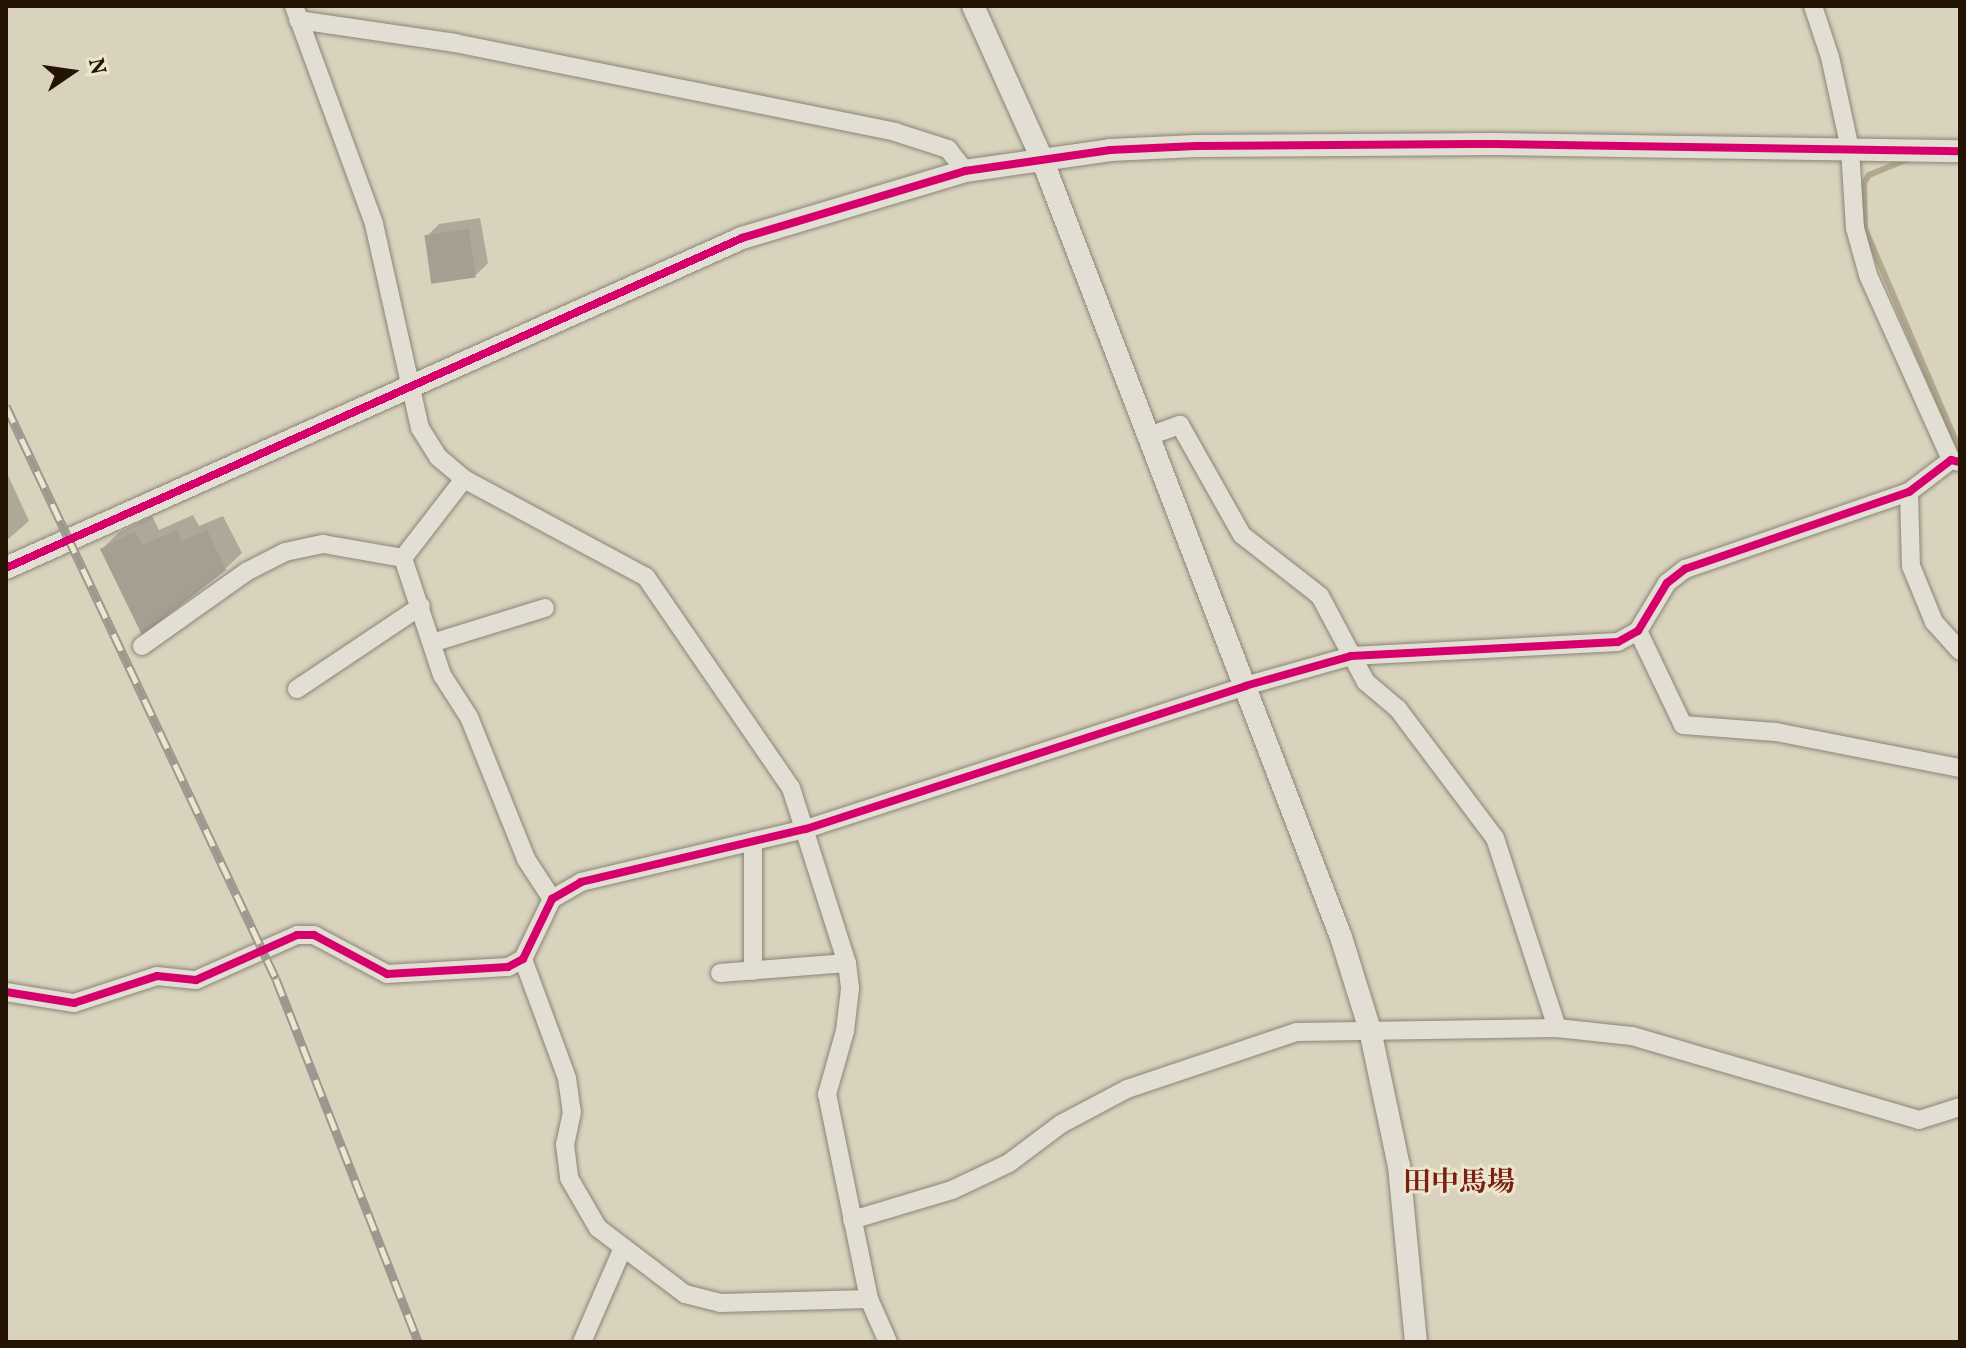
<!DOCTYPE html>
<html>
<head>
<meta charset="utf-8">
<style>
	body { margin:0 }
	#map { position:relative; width:1966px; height:1348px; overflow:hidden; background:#d9d3be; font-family:Vollkorn,"Noto Serif JP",serif }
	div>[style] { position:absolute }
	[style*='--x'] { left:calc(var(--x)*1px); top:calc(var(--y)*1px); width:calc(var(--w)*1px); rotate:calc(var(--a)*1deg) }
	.shadow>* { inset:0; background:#0003 }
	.stream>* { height:6px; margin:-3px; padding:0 3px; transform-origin:3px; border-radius:3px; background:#b2a88d }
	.building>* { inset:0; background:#a59f91; transform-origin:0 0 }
	.roads { filter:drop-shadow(0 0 2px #898476) drop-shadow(0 0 2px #898476) }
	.minor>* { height:18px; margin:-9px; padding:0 9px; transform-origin:9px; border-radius:9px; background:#e2ded4 }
	.tertiary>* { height:22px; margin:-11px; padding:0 11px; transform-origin:11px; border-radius:11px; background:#e2ded4 }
	.rail>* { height:9px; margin-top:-4.5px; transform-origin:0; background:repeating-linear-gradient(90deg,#ede6ce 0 18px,#9d988f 0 36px); box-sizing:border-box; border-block:2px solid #9d988f }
	.cycleway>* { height:8px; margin:-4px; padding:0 4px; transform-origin:4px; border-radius:4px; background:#d6006c }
	span { translate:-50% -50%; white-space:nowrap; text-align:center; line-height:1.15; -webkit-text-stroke:6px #ede6ce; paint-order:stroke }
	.quarter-label { font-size:28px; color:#7a1f14; font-weight:700 }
	.frame { position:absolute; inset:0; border:8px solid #231404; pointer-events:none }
	.north { position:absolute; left:32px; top:32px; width:80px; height:80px; -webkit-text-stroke:6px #ede6ce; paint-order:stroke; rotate:77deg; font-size:22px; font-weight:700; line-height:32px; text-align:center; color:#231404 }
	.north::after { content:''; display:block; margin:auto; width:28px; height:36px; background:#231404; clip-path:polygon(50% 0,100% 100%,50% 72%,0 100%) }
</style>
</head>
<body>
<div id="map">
	<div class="shadow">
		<i style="clip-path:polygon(480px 218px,488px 263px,476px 275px,427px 236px,439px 224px)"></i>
		<i style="clip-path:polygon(6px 471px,29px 521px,6px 541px)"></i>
		<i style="clip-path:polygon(193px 515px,199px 526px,223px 516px,242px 553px,225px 569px,102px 549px,118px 533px,152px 516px,159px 530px)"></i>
	</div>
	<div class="stream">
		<i style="--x:1908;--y:159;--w:42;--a:157.7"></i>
		<i style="--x:1869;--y:175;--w:9;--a:122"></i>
		<i style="--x:1864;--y:183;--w:46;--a:88.8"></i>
		<i style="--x:1865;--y:229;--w:241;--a:66.8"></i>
	</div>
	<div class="building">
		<i style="left:469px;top:229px;width:49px;height:45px;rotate:82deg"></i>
		<i style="clip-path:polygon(177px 530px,182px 541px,207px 530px,226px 570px,142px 635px,100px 549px,135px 531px,142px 545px)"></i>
	</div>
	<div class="roads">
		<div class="minor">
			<i style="--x:294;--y:6;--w:232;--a:69.8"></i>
			<i style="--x:374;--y:224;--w:209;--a:77.3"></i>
			<i style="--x:420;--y:428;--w:34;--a:58"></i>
			<i style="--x:438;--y:457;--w:34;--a:40"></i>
			<i style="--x:464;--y:479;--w:207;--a:28.3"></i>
			<i style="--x:646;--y:577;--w:256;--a:55.5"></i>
			<i style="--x:791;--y:788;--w:184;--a:72.3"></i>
			<i style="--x:847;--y:963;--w:26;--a:83"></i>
			<i style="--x:850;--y:989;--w:42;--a:96.8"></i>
			<i style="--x:845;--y:1031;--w:66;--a:105.9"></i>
			<i style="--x:827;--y:1094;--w:209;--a:78.4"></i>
			<i style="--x:869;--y:1299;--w:47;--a:66.2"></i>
			<i style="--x:1813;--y:6;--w:54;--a:71.6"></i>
			<i style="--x:1830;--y:57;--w:94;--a:77.7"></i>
			<i style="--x:1850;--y:149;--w:79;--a:86.4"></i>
			<i style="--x:1855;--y:228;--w:49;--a:74.5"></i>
			<i style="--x:1868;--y:275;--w:203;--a:65.8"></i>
			<i style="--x:298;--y:20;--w:159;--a:8.3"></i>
			<i style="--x:455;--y:43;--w:449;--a:11.4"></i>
			<i style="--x:895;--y:132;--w:56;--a:17.8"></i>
			<i style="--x:948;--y:149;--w:28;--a:52"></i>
			<i style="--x:1149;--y:436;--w:33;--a:-20"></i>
			<i style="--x:1180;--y:425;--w:126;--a:60.6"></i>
			<i style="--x:1242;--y:535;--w:99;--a:38"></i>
			<i style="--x:1320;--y:596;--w:98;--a:61.9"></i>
			<i style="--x:1366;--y:682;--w:42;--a:40.2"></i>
			<i style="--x:1398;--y:709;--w:161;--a:53.1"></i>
			<i style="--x:1495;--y:838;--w:200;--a:71.9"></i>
			<i style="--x:464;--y:479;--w:100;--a:127.7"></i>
			<i style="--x:403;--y:558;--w:123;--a:71.6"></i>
			<i style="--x:442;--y:675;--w:50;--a:57.3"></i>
			<i style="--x:469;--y:717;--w:153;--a:68.1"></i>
			<i style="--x:526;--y:859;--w:48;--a:57"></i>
			<i style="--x:1909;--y:492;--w:74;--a:88.5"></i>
			<i style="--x:1911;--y:566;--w:61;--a:67.7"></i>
			<i style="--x:1934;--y:622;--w:39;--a:48"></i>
			<i style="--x:1638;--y:631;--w:104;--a:64.4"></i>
			<i style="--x:1683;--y:725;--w:93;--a:4.3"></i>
			<i style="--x:1776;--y:732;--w:187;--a:11.1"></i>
			<i style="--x:435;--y:642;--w:115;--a:-17.2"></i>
			<i style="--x:142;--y:646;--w:128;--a:-35.4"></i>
			<i style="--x:246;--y:572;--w:44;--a:-27.1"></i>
			<i style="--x:285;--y:552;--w:39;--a:-12"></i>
			<i style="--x:323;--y:544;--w:81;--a:9.9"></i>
			<i style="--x:297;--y:689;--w:149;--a:-33.8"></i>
			<i style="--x:753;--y:841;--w:130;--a:90"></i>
			<i style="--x:523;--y:959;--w:127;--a:69.7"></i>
			<i style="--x:567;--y:1078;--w:34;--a:82"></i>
			<i style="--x:572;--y:1112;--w:33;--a:102"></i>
			<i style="--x:565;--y:1144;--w:34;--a:83"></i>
			<i style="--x:569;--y:1178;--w:58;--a:59.9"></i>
			<i style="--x:598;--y:1228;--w:109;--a:37.2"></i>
			<i style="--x:685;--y:1294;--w:36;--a:14"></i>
			<i style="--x:720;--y:1303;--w:149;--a:-1.5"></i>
			<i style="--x:720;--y:973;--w:127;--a:-4.5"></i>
			<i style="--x:6;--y:992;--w:69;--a:9.2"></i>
			<i style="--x:74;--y:1003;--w:87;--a:-18"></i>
			<i style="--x:157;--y:976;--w:39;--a:6"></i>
			<i style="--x:196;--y:980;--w:111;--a:-24"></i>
			<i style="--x:297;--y:935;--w:17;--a:0"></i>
			<i style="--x:314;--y:935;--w:83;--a:28.1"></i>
			<i style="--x:387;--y:974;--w:121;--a:-3.3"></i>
			<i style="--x:508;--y:967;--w:17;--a:-28"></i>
			<i style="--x:523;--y:959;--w:67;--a:-64.2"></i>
			<i style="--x:552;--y:899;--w:34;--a:-30"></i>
			<i style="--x:581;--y:882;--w:231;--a:-13.3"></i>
			<i style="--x:806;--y:829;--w:462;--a:-18"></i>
			<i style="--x:1245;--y:686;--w:110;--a:-15.8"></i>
			<i style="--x:1351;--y:656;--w:267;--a:-3"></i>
			<i style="--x:1618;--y:642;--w:23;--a:-29"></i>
			<i style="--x:1638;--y:631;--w:56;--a:-58.9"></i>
			<i style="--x:1667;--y:583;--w:23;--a:-38"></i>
			<i style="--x:1685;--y:569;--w:237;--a:-19"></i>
			<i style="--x:1909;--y:492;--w:53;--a:-37.3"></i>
			<i style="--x:1951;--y:460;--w:9;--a:13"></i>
			<i style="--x:852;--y:1220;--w:104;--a:-16.7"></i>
			<i style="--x:952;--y:1190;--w:63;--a:-25.3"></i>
			<i style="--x:1009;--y:1163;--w:65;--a:-36.9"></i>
			<i style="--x:1061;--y:1124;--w:75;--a:-27.9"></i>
			<i style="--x:1127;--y:1089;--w:178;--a:-18.6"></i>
			<i style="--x:1296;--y:1032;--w:261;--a:-0.9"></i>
			<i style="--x:1557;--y:1028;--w:75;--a:6.1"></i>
			<i style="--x:1632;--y:1036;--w:299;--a:16.3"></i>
			<i style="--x:1919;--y:1120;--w:43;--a:-17.6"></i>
			<i style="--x:582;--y:1342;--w:100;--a:-66.5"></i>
		</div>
		<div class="tertiary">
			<i style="--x:973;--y:6;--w:168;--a:65.7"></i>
			<i style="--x:1042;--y:159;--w:833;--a:68.98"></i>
			<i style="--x:1341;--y:937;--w:97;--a:72.7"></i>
			<i style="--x:1370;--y:1030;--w:139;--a:78"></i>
			<i style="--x:1399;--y:1166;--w:177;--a:84.5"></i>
			<i style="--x:6;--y:568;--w:807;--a:-24.15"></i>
			<i style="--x:742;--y:238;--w:233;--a:-16.7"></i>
			<i style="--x:965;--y:171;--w:147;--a:-8.2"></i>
			<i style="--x:1110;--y:150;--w:86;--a:-2.7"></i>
			<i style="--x:1196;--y:146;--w:299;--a:-0.4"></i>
			<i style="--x:1495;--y:144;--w:465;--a:0.9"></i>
		</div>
	</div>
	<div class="rail">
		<i style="--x:6;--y:406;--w:633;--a:64.77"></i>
		<i style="--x:276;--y:979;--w:390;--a:68.6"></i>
	</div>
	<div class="cycleway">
		<i style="--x:6;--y:568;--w:807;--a:-24.15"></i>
		<i style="--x:742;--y:238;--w:233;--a:-16.7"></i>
		<i style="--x:965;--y:171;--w:147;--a:-8.2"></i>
		<i style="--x:1110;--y:150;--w:86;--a:-2.7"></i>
		<i style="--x:1196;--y:146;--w:299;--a:-0.4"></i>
		<i style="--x:1495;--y:144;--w:465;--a:0.9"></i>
		<i style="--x:6;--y:992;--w:69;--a:9.2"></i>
		<i style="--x:74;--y:1003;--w:87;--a:-18"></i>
		<i style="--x:157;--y:976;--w:39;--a:6"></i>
		<i style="--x:196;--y:980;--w:111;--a:-24"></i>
		<i style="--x:297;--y:935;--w:17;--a:0"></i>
		<i style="--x:314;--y:935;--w:83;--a:28.1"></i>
		<i style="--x:387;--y:974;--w:121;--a:-3.3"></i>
		<i style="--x:508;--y:967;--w:17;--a:-28"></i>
		<i style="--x:523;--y:959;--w:67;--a:-64.2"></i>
		<i style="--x:552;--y:899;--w:34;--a:-30"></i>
		<i style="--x:581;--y:882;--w:231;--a:-13.3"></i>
		<i style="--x:806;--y:829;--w:462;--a:-18"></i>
		<i style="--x:1245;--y:686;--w:110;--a:-15.8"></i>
		<i style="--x:1351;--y:656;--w:267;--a:-3"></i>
		<i style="--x:1618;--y:642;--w:23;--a:-29"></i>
		<i style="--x:1638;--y:631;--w:56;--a:-58.9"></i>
		<i style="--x:1667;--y:583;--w:23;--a:-38"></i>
		<i style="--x:1685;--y:569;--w:237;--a:-19"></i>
		<i style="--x:1909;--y:492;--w:53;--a:-37.3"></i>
		<i style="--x:1951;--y:460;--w:9;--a:13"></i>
	</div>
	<div class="quarter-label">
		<span style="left:1459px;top:1184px">田中馬場</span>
	</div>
	<div class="frame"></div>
	<div class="north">N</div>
</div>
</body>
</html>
